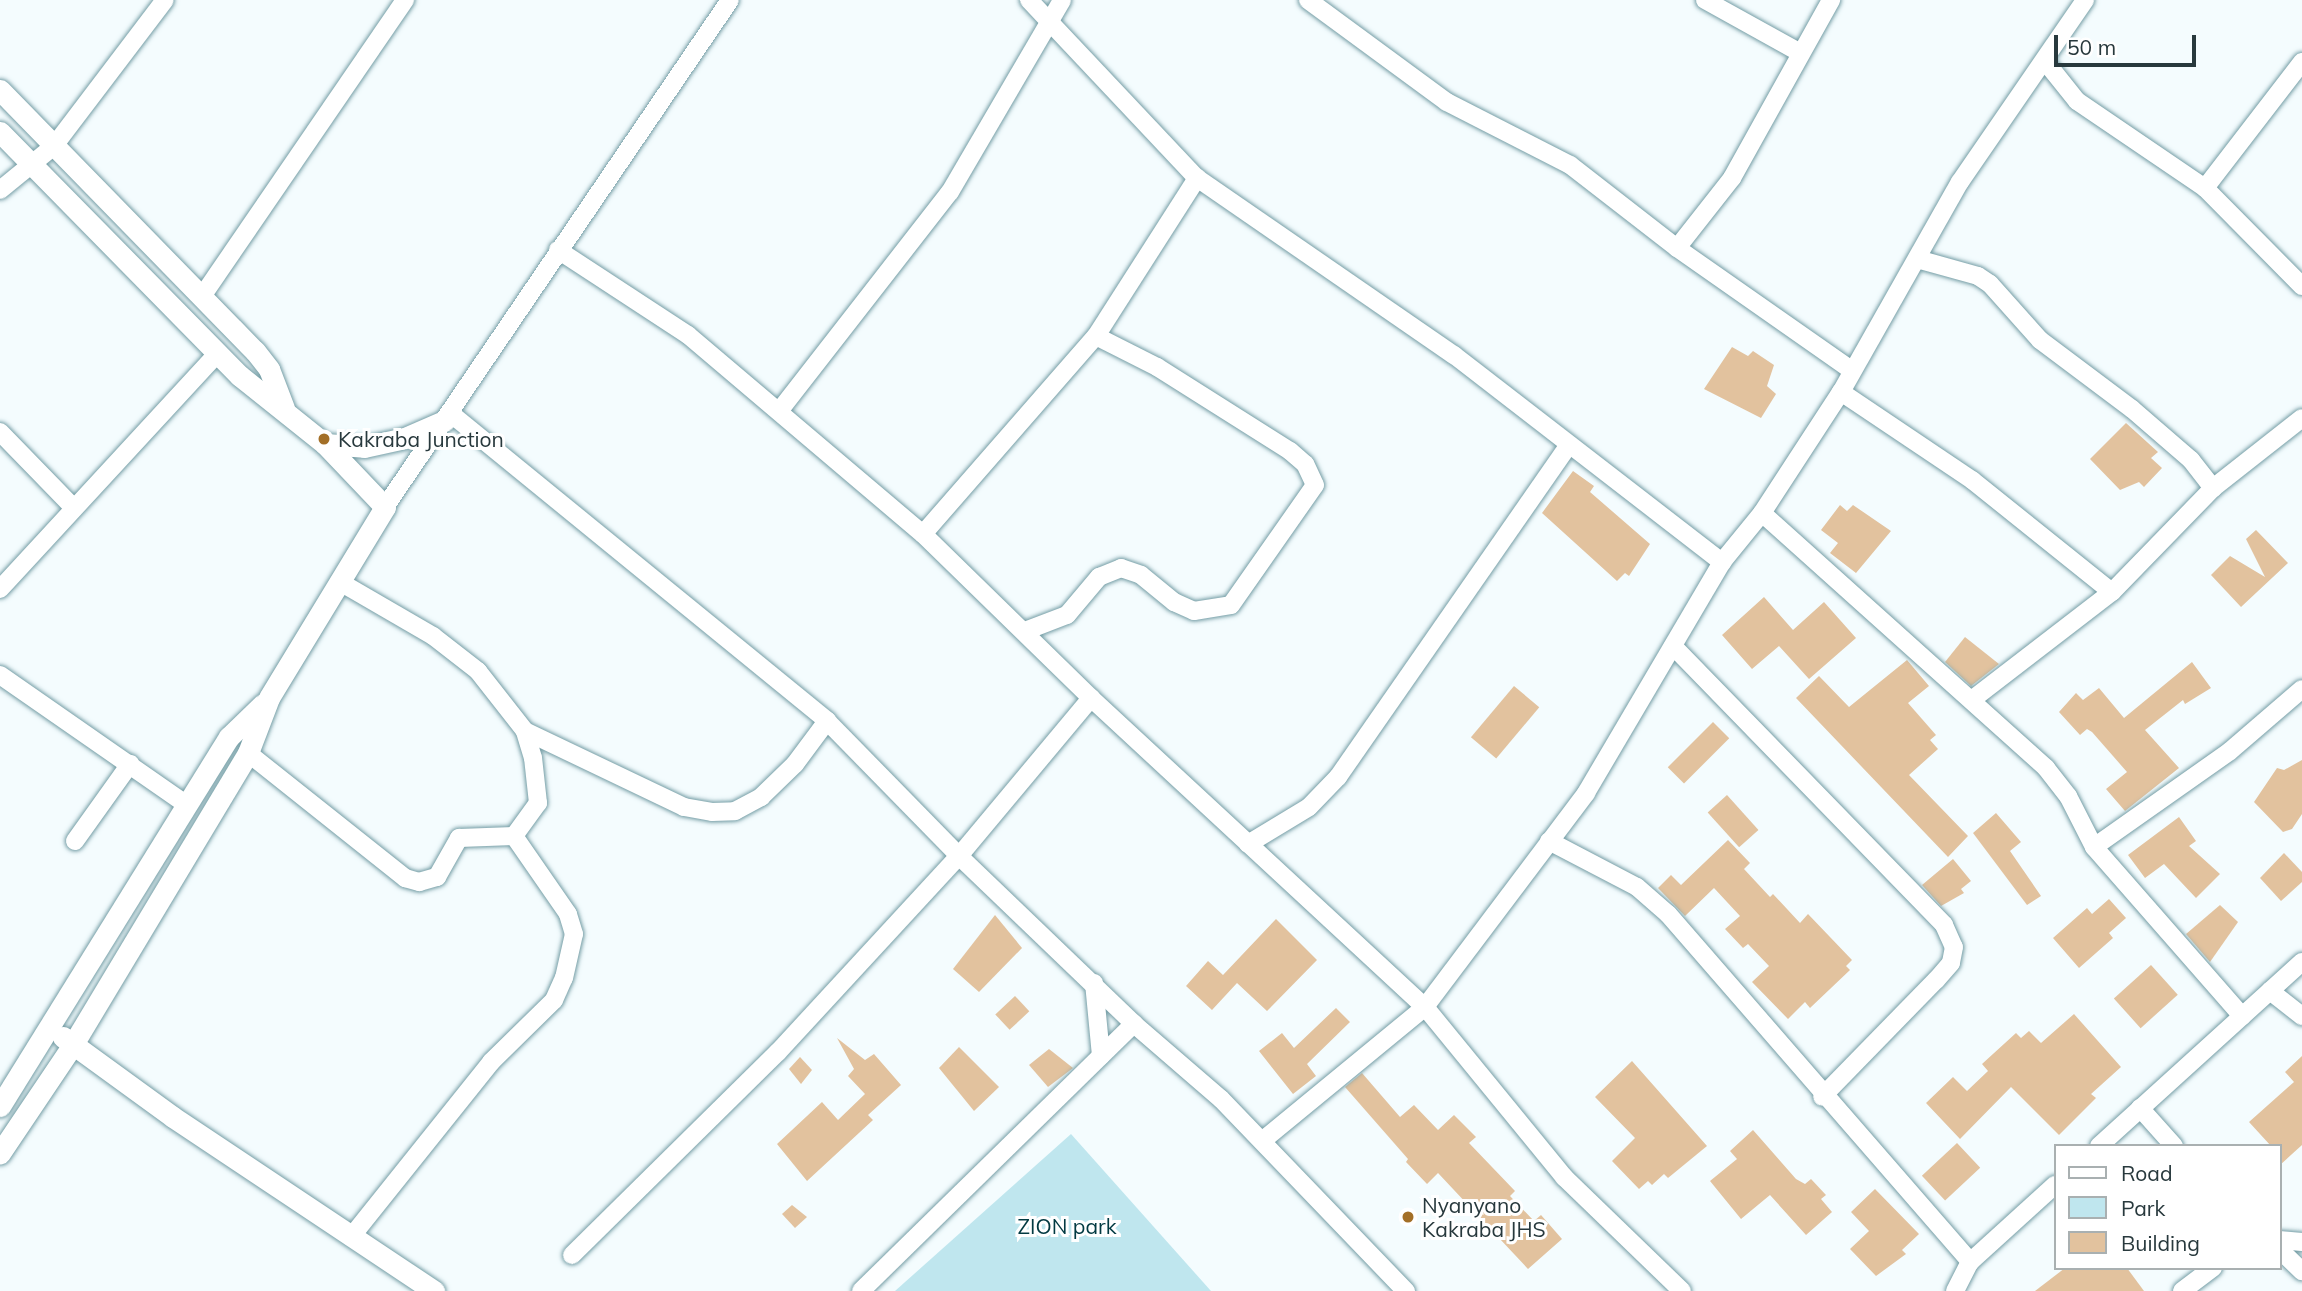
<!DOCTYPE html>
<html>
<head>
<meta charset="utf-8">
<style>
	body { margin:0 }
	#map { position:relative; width:2302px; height:1291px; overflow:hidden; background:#f4fcfe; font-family:Mulish,sans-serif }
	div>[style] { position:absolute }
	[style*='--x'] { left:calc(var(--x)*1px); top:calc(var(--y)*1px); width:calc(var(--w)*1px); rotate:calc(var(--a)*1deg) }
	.green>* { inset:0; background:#bfe6ee }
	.building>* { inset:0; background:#e2c29e; transform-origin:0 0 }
	.roads { filter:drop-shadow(0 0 2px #749da5) drop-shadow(0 0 2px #749da5) }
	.minor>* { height:18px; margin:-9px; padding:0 9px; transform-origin:9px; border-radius:9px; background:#fff }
	.tertiary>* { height:21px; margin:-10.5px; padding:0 10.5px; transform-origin:10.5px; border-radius:10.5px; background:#fff }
	.dots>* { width:19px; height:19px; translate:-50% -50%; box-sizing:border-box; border:4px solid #fff; border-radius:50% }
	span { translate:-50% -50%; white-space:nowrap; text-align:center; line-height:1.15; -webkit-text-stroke:6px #fff; paint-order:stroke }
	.poi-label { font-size:21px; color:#28393d }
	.left { translate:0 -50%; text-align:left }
	.park-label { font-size:21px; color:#023a42 }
	.legend { position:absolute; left:2054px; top:1144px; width:228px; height:126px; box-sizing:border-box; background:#fff; border:2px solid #a9b0b1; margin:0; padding:9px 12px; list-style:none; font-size:21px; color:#28393d }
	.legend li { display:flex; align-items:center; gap:14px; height:35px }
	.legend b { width:35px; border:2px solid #a9b0b1 }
	.scale { position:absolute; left:2054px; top:35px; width:142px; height:32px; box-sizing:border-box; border:4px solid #28393d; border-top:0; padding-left:9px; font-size:21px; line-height:24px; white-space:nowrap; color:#28393d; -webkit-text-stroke:5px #fff; paint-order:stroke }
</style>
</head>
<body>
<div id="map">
	<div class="green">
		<i style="clip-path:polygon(1071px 1134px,1211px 1291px,895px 1291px)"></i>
	</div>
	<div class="building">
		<i style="clip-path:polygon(1732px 347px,1748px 356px,1753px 351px,1774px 365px,1767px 386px,1776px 394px,1761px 418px,1704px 389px)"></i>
		<i style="clip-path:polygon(2126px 423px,2158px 452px,2151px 458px,2162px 468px,2144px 487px,2139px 482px,2120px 490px,2090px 459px)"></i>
		<i style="clip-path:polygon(1573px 471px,1594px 486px,1590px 492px,1650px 544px,1629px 576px,1625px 573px,1617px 581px,1542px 513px)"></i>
		<i style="clip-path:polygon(1840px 505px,1847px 511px,1853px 505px,1891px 531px,1856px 573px,1830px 553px,1838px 543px,1821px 530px)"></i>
		<i style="clip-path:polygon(2256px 530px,2288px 563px,2241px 607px,2211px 575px,2230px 556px,2265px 577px,2246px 539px)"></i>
		<i style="clip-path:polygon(1764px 597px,1793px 630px,1824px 602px,1856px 638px,1809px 679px,1779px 646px,1752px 669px,1722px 635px)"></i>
		<i style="clip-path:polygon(1965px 637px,1999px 664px,1971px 686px,1945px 662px)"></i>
		<i style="clip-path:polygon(1907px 660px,1929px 686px,1908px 703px,1936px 735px,1930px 740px,1938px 749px,1909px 775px,1968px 836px,1948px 857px,1796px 698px,1819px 676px,1849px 707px)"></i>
		<i style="clip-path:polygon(2192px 662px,2211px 688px,2185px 704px,2183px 700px,2145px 730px,2179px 768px,2125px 811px,2106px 789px,2127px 772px,2092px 732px,2087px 729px,2080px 735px,2059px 712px,2076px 693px,2083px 700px,2099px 688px,2124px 718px)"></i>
		<i style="left:1514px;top:686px;width:33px;height:67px;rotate:40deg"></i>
		<i style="left:1713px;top:722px;width:23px;height:64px;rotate:45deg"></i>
		<i style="clip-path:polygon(2302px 760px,2302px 814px,2292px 829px,2283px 832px,2254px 802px,2277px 768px,2284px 770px)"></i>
		<i style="left:1727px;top:795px;width:47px;height:26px;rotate:48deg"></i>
		<i style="clip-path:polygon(1996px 813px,2021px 842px,2010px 851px,2041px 896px,2027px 905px,1973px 833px)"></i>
		<i style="clip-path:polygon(2179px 817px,2196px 841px,2189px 846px,2220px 874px,2196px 898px,2164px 864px,2145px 878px,2128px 855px)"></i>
		<i style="clip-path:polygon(1728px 840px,1750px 863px,1744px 869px,1770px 897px,1773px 894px,1800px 923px,1808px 914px,1852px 960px,1846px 966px,1850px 970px,1810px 1008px,1805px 1002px,1788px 1019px,1752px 982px,1769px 966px,1748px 944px,1743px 948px,1725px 929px,1740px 916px,1714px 888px,1685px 916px,1658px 888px,1671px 875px,1681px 885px)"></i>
		<i style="clip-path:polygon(2284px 853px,2302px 872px,2302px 882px,2281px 901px,2260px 878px)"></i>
		<i style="clip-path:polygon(1953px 859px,1971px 881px,1961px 889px,1964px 893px,1941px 906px,1922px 885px)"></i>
		<i style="clip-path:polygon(2109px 899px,2126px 918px,2109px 933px,2113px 938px,2079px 968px,2053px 938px,2087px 908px,2092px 914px)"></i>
		<i style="clip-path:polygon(2220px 905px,2238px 922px,2210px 962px,2186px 934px)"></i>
		<i style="clip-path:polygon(995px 915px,1022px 948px,979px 992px,953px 969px)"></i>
		<i style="clip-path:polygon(1276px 919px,1317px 960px,1267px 1011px,1237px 983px,1212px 1010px,1186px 986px,1208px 961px,1223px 975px)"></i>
		<i style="left:2151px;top:965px;width:40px;height:50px;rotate:48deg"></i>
		<i style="left:1015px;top:996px;width:21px;height:27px;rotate:47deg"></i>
		<i style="clip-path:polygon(1336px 1008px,1350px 1022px,1307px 1064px,1316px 1076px,1293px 1094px,1259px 1051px,1282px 1033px,1294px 1048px)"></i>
		<i style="clip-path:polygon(2074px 1014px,2121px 1067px,2091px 1094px,2096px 1098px,2059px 1135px,2011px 1087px,1960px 1139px,1926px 1103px,1953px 1077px,1967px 1091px,1988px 1071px,1982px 1064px,2016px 1033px,2021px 1038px,2029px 1031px,2041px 1043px)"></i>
		<i style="clip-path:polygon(837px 1038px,865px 1060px,874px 1054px,901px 1085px,868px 1115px,873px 1120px,807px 1181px,777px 1144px,822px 1102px,838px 1120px,865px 1094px,848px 1076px,854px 1069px)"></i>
		<i style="clip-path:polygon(959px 1047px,999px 1087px,974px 1111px,939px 1068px)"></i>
		<i style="clip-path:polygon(1049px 1049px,1073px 1068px,1048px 1087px,1029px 1065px)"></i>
		<i style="clip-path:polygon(2302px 1056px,2302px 1145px,2279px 1166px,2279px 1146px,2271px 1146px,2249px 1122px,2294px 1082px,2285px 1072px)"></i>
		<i style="clip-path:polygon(800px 1057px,812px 1070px,801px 1084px,789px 1069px)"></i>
		<i style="clip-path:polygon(1632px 1061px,1707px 1146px,1668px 1178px,1664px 1174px,1652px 1185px,1648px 1181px,1639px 1189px,1612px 1161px,1635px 1138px,1595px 1097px)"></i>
		<i style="clip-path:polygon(1362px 1073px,1400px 1117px,1414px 1105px,1438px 1130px,1454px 1115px,1476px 1137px,1469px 1143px,1515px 1191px,1510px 1196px,1534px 1221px,1541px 1215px,1562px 1239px,1528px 1269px,1438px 1173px,1427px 1184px,1406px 1162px,1408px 1159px,1345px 1087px)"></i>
		<i style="clip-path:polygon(1753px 1130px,1796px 1179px,1805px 1184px,1811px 1179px,1826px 1195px,1821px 1199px,1832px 1212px,1806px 1235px,1770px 1195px,1741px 1219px,1710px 1181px,1737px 1159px,1730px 1151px)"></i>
		<i style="left:1957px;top:1143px;width:34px;height:48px;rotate:47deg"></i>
		<i style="clip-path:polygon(1875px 1189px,1919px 1234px,1902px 1250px,1906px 1254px,1876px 1276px,1850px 1249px,1869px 1231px,1851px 1212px)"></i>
		<i style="clip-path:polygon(792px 1205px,807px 1217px,795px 1228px,782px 1214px)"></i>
		<i style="clip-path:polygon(2065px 1268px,2127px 1268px,2144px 1291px,2035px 1291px)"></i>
	</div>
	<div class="roads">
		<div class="minor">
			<i style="--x:1029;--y:0;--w:245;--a:46.7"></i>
			<i style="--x:1197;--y:178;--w:312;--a:34.6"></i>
			<i style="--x:1454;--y:355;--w:339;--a:37.7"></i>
			<i style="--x:1308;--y:0;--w:172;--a:36.3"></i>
			<i style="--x:1447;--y:102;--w:138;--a:27.1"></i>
			<i style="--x:1570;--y:165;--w:135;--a:37.8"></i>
			<i style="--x:1677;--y:248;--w:213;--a:35"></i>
			<i style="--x:1705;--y:0;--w:107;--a:29"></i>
			<i style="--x:2045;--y:61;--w:51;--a:51.3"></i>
			<i style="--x:2077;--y:101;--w:155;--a:34.2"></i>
			<i style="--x:2205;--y:188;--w:138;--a:45.3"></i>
			<i style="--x:2205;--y:188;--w:159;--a:-52.4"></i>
			<i style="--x:0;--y:190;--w:70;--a:-39.2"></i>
			<i style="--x:54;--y:146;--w:183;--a:-52.8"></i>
			<i style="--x:1677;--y:248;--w:89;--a:-51.8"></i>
			<i style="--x:1732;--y:178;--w:204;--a:-60.9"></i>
			<i style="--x:558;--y:250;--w:155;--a:33.2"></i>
			<i style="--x:688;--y:335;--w:308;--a:40.3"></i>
			<i style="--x:923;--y:534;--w:235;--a:44.3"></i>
			<i style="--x:1091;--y:698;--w:455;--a:42.8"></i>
			<i style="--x:1425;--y:1007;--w:220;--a:50.7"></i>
			<i style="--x:1564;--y:1177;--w:164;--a:44"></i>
			<i style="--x:1917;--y:259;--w:63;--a:15.6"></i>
			<i style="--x:1978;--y:276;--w:14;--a:34"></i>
			<i style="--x:1990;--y:284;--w:75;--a:48.2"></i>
			<i style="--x:2040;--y:340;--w:115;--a:36.9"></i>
			<i style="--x:2132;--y:409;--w:78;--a:40.8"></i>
			<i style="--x:2191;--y:460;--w:36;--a:52"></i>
			<i style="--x:203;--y:295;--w:358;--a:-55.6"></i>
			<i style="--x:1841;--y:392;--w:158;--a:33.9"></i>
			<i style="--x:1972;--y:480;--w:179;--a:38.7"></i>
			<i style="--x:2112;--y:592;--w:145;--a:-45.8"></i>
			<i style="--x:2213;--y:488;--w:113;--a:-38.2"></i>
			<i style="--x:780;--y:410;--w:276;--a:-52.1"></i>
			<i style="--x:950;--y:192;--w:222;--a:-59.7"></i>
			<i style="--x:450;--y:413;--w:487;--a:39.2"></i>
			<i style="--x:827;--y:721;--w:189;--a:45.6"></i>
			<i style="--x:959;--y:856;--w:243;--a:43.8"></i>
			<i style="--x:1134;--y:1024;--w:115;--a:40.8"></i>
			<i style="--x:1221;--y:1099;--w:267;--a:46.1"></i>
			<i style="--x:0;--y:432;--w:106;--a:45.8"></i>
			<i style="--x:385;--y:507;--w:613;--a:-55.77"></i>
			<i style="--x:1762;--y:513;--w:382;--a:41.9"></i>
			<i style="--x:2046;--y:768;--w:36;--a:52"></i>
			<i style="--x:2068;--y:796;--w:57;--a:63"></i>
			<i style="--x:2094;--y:847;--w:225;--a:48.8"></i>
			<i style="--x:923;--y:534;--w:263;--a:-48.9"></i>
			<i style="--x:1096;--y:336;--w:188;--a:-57.4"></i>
			<i style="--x:0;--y:589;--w:320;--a:-47.3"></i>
			<i style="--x:1025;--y:631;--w:45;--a:-20.9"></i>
			<i style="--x:1067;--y:615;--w:50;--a:-49.9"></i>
			<i style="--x:1099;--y:577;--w:24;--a:-22"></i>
			<i style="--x:1121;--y:568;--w:21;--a:19"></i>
			<i style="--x:1141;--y:575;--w:43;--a:39.3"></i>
			<i style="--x:1174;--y:602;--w:22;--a:24"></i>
			<i style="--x:1194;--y:611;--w:37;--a:-9"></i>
			<i style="--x:1231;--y:605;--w:146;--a:-55"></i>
			<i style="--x:1315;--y:485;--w:23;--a:-115"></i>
			<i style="--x:1305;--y:464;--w:20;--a:-139"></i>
			<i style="--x:1290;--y:451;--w:157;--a:-147.7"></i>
			<i style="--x:1157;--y:367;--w:68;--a:-153.1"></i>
			<i style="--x:1673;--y:646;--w:389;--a:45.8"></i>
			<i style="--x:1944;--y:925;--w:24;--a:66"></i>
			<i style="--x:1954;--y:947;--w:16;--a:101"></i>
			<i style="--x:1951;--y:963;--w:23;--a:131"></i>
			<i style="--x:1936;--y:980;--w:163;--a:134.3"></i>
			<i style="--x:0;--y:675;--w:228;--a:34.8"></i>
			<i style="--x:1973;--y:699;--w:175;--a:-37.6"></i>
			<i style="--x:525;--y:731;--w:176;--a:25.5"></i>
			<i style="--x:684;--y:807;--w:28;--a:10"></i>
			<i style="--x:712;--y:812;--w:23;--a:-2"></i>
			<i style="--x:735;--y:811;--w:30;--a:-28"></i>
			<i style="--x:761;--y:797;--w:47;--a:-44.1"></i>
			<i style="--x:795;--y:764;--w:54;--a:-53.3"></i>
			<i style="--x:248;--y:753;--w:201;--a:38.5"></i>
			<i style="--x:405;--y:878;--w:15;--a:16"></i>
			<i style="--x:419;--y:882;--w:19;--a:-16"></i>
			<i style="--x:437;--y:877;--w:45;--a:-60.6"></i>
			<i style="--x:459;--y:838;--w:55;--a:-2.1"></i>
			<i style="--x:514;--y:836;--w:41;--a:-54"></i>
			<i style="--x:538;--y:803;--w:45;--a:-96.3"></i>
			<i style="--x:533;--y:758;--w:28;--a:-107"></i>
			<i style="--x:525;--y:731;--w:76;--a:-128.1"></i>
			<i style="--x:478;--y:671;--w:57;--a:-142.1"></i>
			<i style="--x:433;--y:636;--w:108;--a:-149.9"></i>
			<i style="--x:75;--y:841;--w:95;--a:-54.5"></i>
			<i style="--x:1549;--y:841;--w:99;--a:27.6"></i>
			<i style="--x:1637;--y:887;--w:41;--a:41.1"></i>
			<i style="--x:1668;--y:914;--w:461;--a:49"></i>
			<i style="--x:1248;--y:844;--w:71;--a:-31.2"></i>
			<i style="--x:1309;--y:807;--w:42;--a:-46"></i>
			<i style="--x:1338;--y:777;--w:404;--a:-55.2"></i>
			<i style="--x:2094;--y:847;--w:166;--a:-35.2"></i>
			<i style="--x:2230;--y:751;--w:95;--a:-40.7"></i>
			<i style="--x:1094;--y:983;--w:73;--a:84.5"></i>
			<i style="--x:2270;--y:991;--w:41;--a:38"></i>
			<i style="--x:2140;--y:1108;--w:51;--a:48.2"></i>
			<i style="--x:1262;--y:1141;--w:211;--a:-39.4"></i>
			<i style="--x:1425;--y:1007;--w:268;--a:-53"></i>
			<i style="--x:1586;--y:793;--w:268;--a:-59.5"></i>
			<i style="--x:1722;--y:562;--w:63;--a:-50.8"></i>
			<i style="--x:1762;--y:513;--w:145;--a:-56.9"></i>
			<i style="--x:1841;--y:392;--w:241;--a:-60.5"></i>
			<i style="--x:1960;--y:182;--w:221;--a:-55.5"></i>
			<i style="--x:2099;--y:1146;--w:274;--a:-42.2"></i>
			<i style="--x:351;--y:1237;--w:224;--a:-51.3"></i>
			<i style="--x:491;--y:1062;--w:88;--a:-44.5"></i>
			<i style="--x:554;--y:1000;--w:24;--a:-66"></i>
			<i style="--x:564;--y:978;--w:45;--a:-77.2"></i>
			<i style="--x:574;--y:934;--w:21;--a:-107"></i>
			<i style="--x:568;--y:914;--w:95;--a:-124.7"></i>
			<i style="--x:2279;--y:1240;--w:23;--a:5"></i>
			<i style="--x:2279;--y:1249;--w:32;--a:44"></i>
			<i style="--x:572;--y:1255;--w:289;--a:-44.6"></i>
			<i style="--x:778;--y:1052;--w:267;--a:-47.3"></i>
			<i style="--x:959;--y:856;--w:206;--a:-50.1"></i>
			<i style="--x:861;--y:1291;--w:382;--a:-44.4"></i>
			<i style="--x:1955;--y:1291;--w:33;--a:-63"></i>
			<i style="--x:1970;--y:1262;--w:115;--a:-42.2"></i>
			<i style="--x:2182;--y:1291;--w:39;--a:-37"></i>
		</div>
		<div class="tertiary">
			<i style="--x:0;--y:90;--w:365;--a:45.7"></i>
			<i style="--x:255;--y:351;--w:23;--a:52"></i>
			<i style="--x:269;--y:369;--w:42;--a:69"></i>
			<i style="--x:0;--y:132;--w:342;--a:45.5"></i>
			<i style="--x:240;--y:376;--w:109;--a:38.7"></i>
			<i style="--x:325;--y:444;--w:87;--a:46.4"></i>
			<i style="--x:385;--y:507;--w:223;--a:121.3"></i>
			<i style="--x:269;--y:698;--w:59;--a:110.9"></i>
			<i style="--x:248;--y:753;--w:338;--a:121"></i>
			<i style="--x:74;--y:1043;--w:133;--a:123.9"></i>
			<i style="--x:325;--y:444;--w:39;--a:4"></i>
			<i style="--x:364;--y:447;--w:42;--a:-12.4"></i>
			<i style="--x:405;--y:438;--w:43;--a:-23.6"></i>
			<i style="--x:63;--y:1037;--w:136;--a:36"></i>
			<i style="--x:173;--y:1117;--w:314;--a:33.7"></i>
			<i style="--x:0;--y:1106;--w:434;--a:-58.2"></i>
			<i style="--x:229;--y:737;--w:47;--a:-44.1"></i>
		</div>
	</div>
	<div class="dots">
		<i style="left:324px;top:439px;background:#a36f27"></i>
		<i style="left:1408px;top:1217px;background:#a36f27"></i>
	</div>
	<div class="poi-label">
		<span class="left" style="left:338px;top:439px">Kakraba Junction</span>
		<span class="left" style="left:1422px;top:1217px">Nyanyano<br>Kakraba JHS</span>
	</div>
	<div class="park-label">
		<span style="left:1067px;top:1226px">ZION park</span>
	</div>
	<ul class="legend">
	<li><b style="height:9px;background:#fff"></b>Road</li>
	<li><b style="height:19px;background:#bfe6ee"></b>Park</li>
	<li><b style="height:19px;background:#e2c29e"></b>Building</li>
	</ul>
	<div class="scale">50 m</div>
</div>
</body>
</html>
